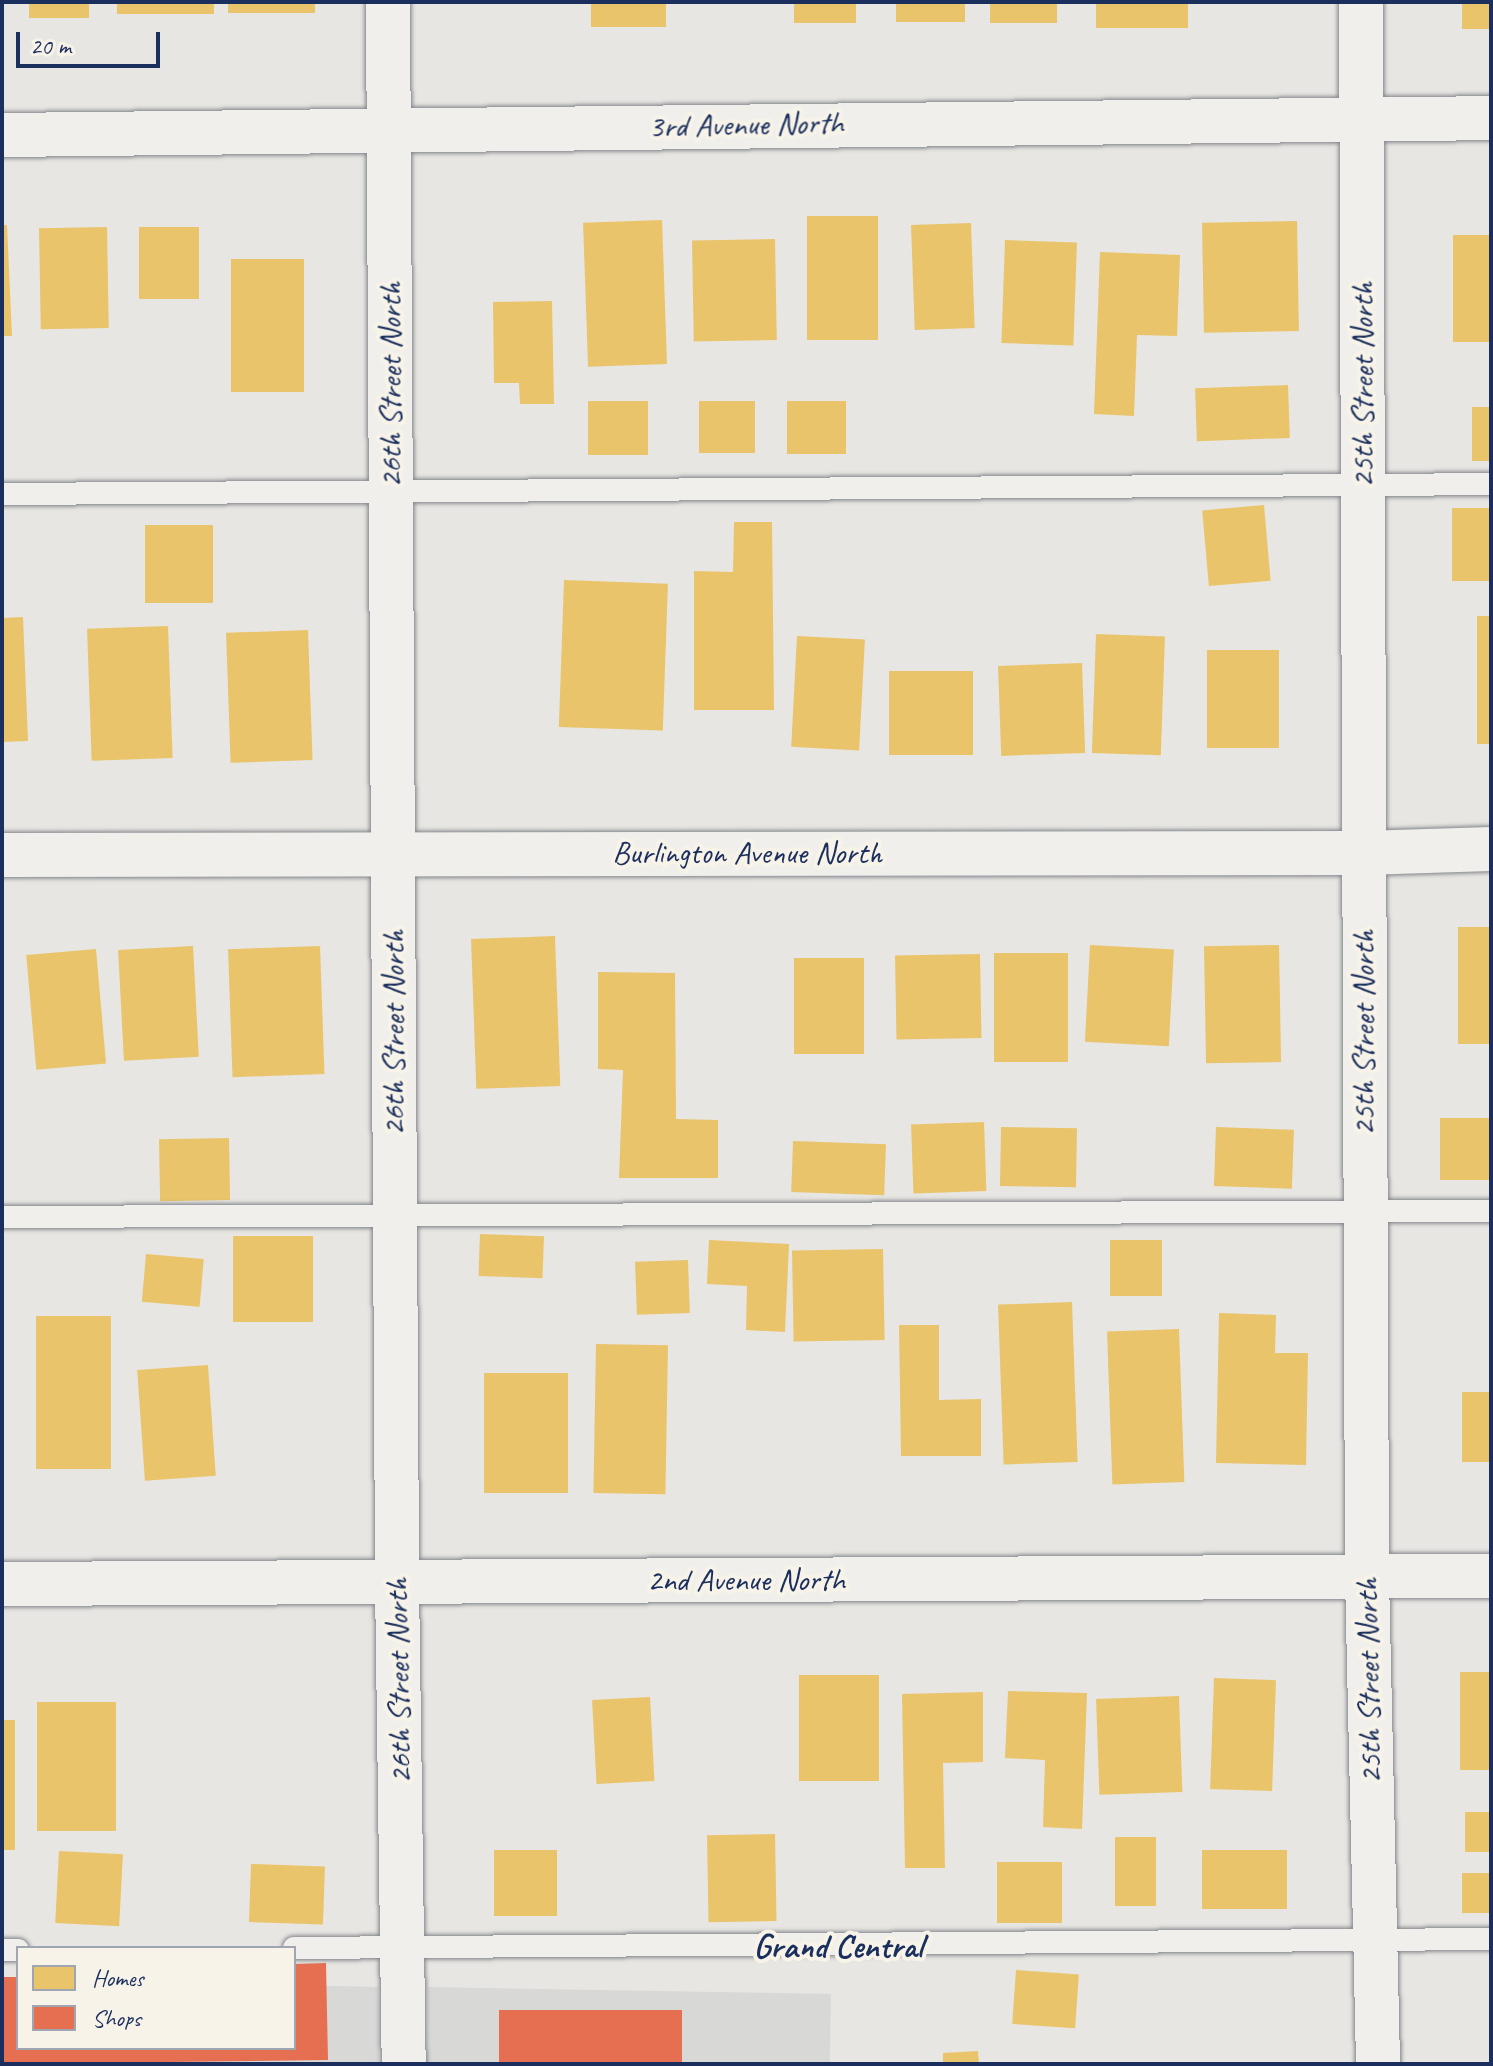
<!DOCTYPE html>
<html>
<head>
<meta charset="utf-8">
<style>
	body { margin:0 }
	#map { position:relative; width:1493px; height:2066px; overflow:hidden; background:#e8e6e2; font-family:Caveat,sans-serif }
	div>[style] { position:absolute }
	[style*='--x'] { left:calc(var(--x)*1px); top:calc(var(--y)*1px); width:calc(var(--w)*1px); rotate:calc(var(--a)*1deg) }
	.built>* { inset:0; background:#d8d8d6; transform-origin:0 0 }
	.homes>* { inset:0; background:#e9c46a; transform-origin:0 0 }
	.shops>* { inset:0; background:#e76f51; transform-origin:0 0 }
	.roads { filter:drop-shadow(0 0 2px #83868d) drop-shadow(0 0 2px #83868d) }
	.service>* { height:22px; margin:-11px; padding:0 11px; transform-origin:11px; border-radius:11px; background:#f0efeb }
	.minor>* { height:44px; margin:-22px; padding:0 22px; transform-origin:22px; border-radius:22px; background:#f0efeb }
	span { translate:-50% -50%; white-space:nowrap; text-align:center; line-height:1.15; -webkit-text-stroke:8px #f7f3e8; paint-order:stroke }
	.street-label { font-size:32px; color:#1b2f5e }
	.neighbourhood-label { font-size:34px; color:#1b2f5e; font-weight:700 }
	.frame { position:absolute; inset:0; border:4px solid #1b2f5e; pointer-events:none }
	.legend { position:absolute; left:16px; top:1946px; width:280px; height:104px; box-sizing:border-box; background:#f7f3e8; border:2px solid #9fa5b1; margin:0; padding:10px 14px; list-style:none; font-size:24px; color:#1b2f5e }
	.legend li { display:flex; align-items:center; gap:16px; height:40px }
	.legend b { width:40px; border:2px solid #9fa5b1 }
	.scale { position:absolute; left:16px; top:32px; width:144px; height:36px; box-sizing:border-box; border:4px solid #1b2f5e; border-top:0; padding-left:10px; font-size:24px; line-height:28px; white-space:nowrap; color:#1b2f5e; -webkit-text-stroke:6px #f7f3e8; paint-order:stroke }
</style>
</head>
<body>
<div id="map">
	<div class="built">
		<i style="clip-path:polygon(2px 1981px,18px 2048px,294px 2048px,294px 1985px,378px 1987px,379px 2064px,2px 2064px)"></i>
		<i style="left:428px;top:1987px;width:403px;height:77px;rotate:1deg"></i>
	</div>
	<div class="homes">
		<i style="left:29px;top:2px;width:60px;height:16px"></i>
		<i style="left:117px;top:2px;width:97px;height:12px"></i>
		<i style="left:228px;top:2px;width:87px;height:11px"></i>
		<i style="left:591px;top:2px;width:75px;height:25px"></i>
		<i style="left:794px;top:2px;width:62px;height:21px"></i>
		<i style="left:896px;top:2px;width:69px;height:20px"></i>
		<i style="left:990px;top:2px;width:67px;height:21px"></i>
		<i style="left:1096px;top:2px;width:92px;height:26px"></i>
		<i style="left:1462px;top:2px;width:29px;height:27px"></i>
		<i style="left:807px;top:216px;width:71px;height:124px"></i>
		<i style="left:662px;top:220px;width:144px;height:79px;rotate:88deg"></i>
		<i style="left:1297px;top:221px;width:110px;height:95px;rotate:89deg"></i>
		<i style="left:971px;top:223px;width:105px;height:60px;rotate:88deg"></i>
		<i style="clip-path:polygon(2px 225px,7px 225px,12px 336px,2px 336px)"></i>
		<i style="left:107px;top:227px;width:101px;height:68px;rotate:89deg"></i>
		<i style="left:139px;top:227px;width:60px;height:72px"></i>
		<i style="left:1491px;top:235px;width:107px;height:38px;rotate:90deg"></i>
		<i style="left:775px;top:239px;width:101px;height:83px;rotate:89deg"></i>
		<i style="left:1005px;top:240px;width:72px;height:103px;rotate:2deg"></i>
		<i style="clip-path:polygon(1100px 252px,1180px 255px,1177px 336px,1137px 335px,1134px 416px,1094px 414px)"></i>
		<i style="left:231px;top:259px;width:73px;height:133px"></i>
		<i style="clip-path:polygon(552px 301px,554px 404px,520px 404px,519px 383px,494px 383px,493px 302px)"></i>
		<i style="left:1288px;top:385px;width:53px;height:93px;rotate:88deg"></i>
		<i style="left:588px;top:401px;width:60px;height:54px"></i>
		<i style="left:699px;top:401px;width:56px;height:52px"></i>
		<i style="left:787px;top:401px;width:59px;height:53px"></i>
		<i style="left:1472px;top:407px;width:19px;height:54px"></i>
		<i style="left:1264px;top:505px;width:76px;height:62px;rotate:85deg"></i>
		<i style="left:1452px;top:508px;width:39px;height:73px"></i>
		<i style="clip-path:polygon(734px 522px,772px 522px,774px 710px,694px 710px,694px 571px,733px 572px)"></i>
		<i style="left:145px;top:525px;width:68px;height:78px"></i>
		<i style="left:564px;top:580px;width:104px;height:147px;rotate:2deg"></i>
		<i style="left:1477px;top:616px;width:14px;height:128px"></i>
		<i style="clip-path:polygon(23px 617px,28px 741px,2px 742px,2px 618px)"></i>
		<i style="left:168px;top:626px;width:132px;height:81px;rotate:88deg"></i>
		<i style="left:308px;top:630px;width:130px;height:82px;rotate:88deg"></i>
		<i style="left:1096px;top:634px;width:69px;height:119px;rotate:2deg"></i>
		<i style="left:797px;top:636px;width:68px;height:111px;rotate:3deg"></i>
		<i style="left:1207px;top:650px;width:72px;height:98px"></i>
		<i style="left:1082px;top:663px;width:90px;height:84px;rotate:88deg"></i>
		<i style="left:973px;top:671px;width:84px;height:84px;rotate:90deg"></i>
		<i style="left:1491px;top:927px;width:117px;height:33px;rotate:90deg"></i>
		<i style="left:555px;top:936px;width:150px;height:84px;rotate:88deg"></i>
		<i style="left:1090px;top:945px;width:84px;height:97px;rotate:3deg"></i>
		<i style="left:1279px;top:945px;width:117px;height:75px;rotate:89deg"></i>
		<i style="left:193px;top:946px;width:111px;height:75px;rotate:87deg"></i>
		<i style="left:320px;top:946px;width:128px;height:92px;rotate:88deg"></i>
		<i style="left:96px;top:949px;width:115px;height:70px;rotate:85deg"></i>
		<i style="left:994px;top:953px;width:74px;height:109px"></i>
		<i style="left:980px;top:954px;width:84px;height:85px;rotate:89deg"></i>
		<i style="left:794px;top:958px;width:70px;height:96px"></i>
		<i style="clip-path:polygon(598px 972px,675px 973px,676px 1119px,718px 1120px,718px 1178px,619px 1178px,623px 1070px,598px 1069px)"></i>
		<i style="left:1491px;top:1118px;width:62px;height:51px;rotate:90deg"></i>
		<i style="left:984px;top:1122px;width:69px;height:73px;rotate:88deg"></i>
		<i style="left:1001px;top:1127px;width:76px;height:59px;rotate:1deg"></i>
		<i style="left:1216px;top:1127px;width:78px;height:59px;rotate:2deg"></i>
		<i style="left:229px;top:1138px;width:62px;height:70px;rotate:89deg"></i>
		<i style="left:793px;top:1141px;width:93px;height:51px;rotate:2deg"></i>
		<i style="left:480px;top:1234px;width:64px;height:42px;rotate:2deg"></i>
		<i style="left:233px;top:1236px;width:80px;height:86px"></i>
		<i style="clip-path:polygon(709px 1240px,789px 1244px,785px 1332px,746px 1330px,747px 1286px,707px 1284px)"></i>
		<i style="left:1162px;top:1240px;width:56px;height:52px;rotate:90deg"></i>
		<i style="left:883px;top:1249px;width:91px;height:91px;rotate:89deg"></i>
		<i style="left:146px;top:1254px;width:58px;height:48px;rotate:5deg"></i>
		<i style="left:688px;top:1260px;width:53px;height:53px;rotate:88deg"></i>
		<i style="left:1072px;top:1302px;width:160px;height:74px;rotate:88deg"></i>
		<i style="clip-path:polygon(1219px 1313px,1276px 1315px,1275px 1353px,1308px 1353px,1306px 1465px,1216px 1463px)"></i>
		<i style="left:36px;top:1316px;width:75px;height:153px"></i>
		<i style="clip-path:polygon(899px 1325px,939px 1325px,939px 1400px,981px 1399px,981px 1456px,901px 1456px)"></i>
		<i style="left:1179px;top:1329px;width:153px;height:72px;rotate:88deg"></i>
		<i style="left:596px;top:1344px;width:72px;height:149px;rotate:1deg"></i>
		<i style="left:208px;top:1365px;width:111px;height:71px;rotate:86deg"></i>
		<i style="left:484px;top:1373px;width:84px;height:120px"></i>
		<i style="left:1491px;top:1392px;width:70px;height:29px;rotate:90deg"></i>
		<i style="left:1460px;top:1672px;width:31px;height:98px"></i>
		<i style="left:799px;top:1675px;width:80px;height:106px"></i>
		<i style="left:1214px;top:1678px;width:62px;height:111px;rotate:2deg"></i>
		<i style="clip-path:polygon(1008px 1691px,1087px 1693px,1082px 1829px,1043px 1827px,1045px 1760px,1005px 1758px)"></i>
		<i style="clip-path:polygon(983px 1692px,983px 1762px,943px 1763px,945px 1868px,905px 1868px,902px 1694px)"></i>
		<i style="left:1179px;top:1696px;width:96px;height:83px;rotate:88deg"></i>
		<i style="left:650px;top:1697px;width:84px;height:58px;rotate:87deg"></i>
		<i style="left:116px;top:1702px;width:129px;height:79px;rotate:90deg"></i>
		<i style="left:2px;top:1720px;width:13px;height:130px"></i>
		<i style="left:1465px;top:1812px;width:26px;height:40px"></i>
		<i style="left:775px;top:1834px;width:87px;height:68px;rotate:89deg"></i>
		<i style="left:1115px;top:1837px;width:41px;height:69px"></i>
		<i style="left:557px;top:1850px;width:66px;height:63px;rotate:90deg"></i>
		<i style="left:1202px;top:1850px;width:85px;height:59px"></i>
		<i style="left:59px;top:1851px;width:64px;height:72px;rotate:3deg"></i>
		<i style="left:997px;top:1862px;width:65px;height:61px"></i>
		<i style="left:251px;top:1864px;width:74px;height:58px;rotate:2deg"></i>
		<i style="left:1491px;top:1873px;width:40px;height:29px;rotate:90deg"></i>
		<i style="left:1016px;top:1970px;width:63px;height:54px;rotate:4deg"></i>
		<i style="clip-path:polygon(978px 2051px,979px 2064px,943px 2064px,943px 2053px)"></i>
	</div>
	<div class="shops">
		<i style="clip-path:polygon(326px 1963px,328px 2060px,2px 2064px,2px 1977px,18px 1977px,18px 2048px,294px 2048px,294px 1964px)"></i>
		<i style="left:499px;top:2010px;width:183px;height:54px"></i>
	</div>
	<div class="roads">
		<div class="service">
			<i style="--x:2;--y:494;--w:1489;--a:-0.38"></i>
			<i style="--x:2;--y:1217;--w:1489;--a:-0.23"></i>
			<i style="--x:294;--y:1948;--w:1197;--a:-0.43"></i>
			<i style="--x:2;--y:1950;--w:16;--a:0"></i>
		</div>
		<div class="minor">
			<i style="--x:388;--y:2;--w:1580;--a:89.67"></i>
			<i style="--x:397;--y:1582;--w:482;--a:89.2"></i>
			<i style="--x:1361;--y:2;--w:1575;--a:89.78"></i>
			<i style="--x:1367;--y:1577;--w:487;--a:88.7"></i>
			<i style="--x:2;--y:135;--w:1489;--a:-0.65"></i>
			<i style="--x:2;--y:855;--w:1361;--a:-0.08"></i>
			<i style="--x:1363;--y:853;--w:128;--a:-1.8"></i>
			<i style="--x:2;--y:1584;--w:1489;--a:-0.31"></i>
		</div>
	</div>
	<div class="street-label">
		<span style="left:746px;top:125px;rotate:-1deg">3rd Avenue North</span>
		<span style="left:391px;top:385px;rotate:-90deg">26th Street North</span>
		<span style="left:1363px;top:385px;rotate:-90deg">25th Street North</span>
		<span style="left:747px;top:853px">Burlington Avenue North</span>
		<span style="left:394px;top:1033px;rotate:-90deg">26th Street North</span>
		<span style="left:1364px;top:1033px;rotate:-90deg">25th Street North</span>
		<span style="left:746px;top:1580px">2nd Avenue North</span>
		<span style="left:399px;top:1681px;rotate:-91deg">26th Street North</span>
		<span style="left:1369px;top:1681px;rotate:-91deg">25th Street North</span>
	</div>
	<div class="neighbourhood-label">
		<span style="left:838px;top:1946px">Grand Central</span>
	</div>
	<div class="frame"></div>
	<ul class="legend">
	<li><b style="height:22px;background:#e9c46a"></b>Homes</li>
	<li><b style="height:22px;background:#e76f51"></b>Shops</li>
	</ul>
	<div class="scale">20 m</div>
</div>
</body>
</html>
